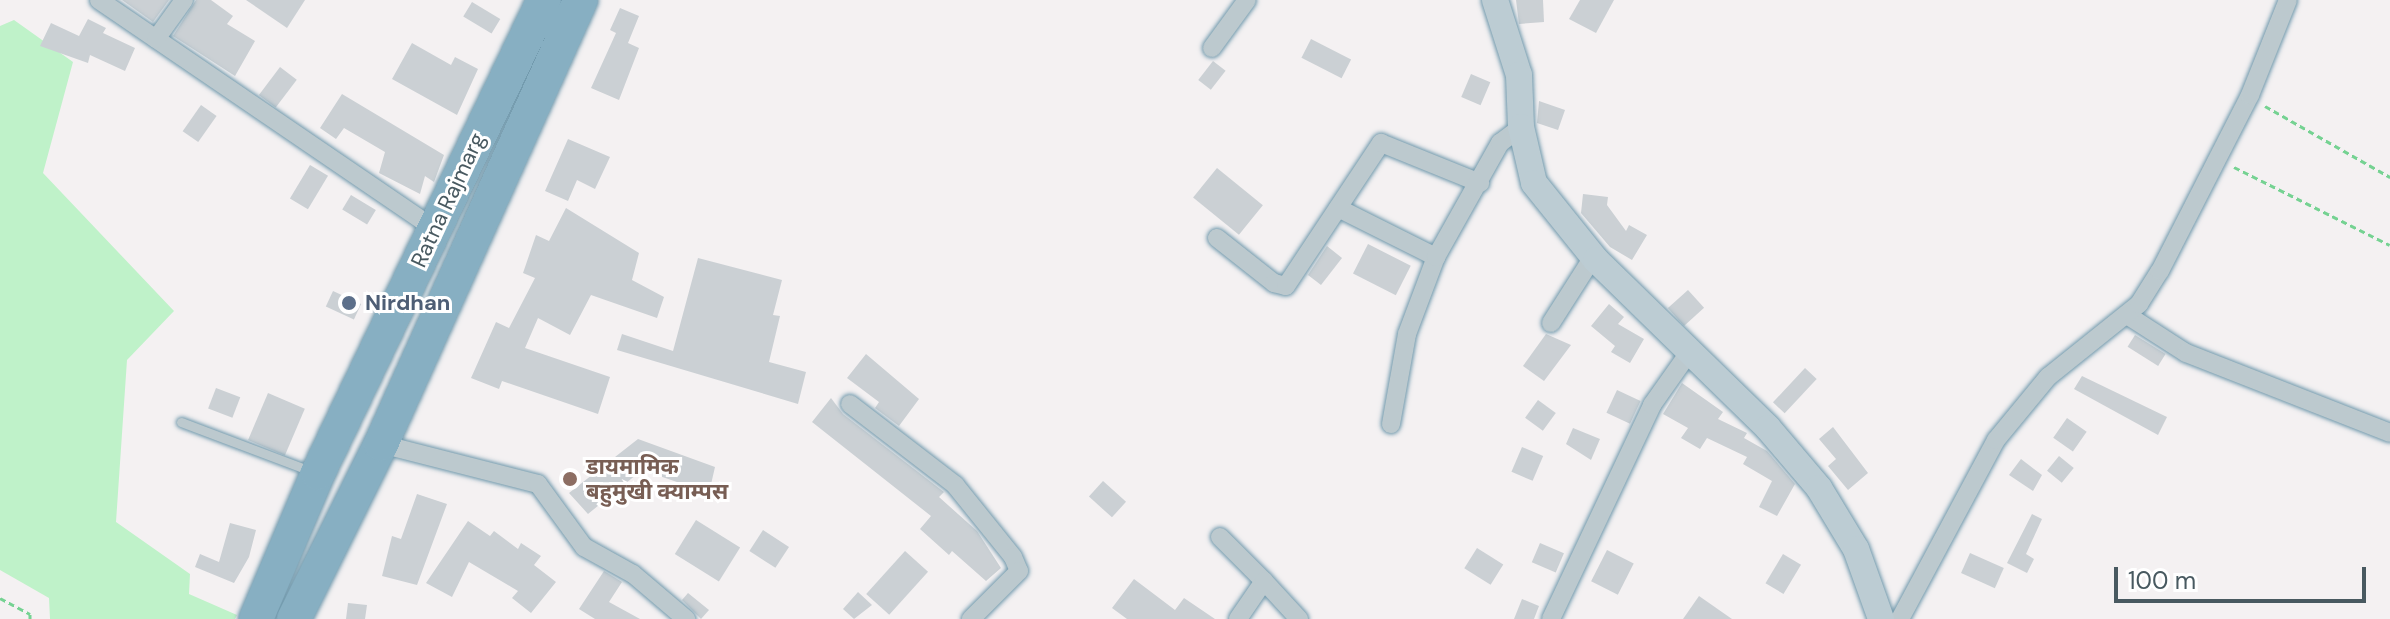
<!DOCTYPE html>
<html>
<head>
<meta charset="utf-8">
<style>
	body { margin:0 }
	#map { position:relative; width:2390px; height:619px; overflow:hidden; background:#f4f1f2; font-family:"DM Sans","Noto Sans Devanagari",sans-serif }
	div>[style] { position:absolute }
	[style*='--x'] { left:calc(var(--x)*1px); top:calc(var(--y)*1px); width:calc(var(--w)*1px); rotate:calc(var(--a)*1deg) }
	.green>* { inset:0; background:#bff2c9 }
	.building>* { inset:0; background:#cbd0d4; transform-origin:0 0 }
	.path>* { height:3px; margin-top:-1.5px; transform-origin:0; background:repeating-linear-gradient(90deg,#75d292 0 6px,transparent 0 10px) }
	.roads { filter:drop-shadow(0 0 2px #729aad) drop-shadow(0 0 2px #729aad) }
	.lane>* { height:9px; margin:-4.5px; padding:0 4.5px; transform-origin:4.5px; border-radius:4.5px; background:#bcc9ce }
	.street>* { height:18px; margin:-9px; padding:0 9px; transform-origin:9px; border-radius:9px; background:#bcc9ce }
	.secondary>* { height:26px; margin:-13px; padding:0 13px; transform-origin:13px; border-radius:13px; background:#bcccd3 }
	.highway>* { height:34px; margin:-17px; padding:0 17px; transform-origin:17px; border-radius:17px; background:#87afc2 }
	.dots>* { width:22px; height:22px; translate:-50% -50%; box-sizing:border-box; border:4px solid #fff; border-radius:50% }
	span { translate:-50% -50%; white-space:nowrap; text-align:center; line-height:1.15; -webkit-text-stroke:6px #fff; paint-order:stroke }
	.street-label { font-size:22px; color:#485960 }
	.service-label { font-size:22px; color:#4e5e75; font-weight:700 }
	.left { translate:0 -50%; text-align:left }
	.education-label { font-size:22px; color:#785e54; font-weight:700 }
	.scale { position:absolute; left:2114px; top:567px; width:252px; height:36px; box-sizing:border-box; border:4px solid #485960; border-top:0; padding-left:10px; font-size:24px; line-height:28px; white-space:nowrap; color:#485960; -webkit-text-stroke:6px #fff; paint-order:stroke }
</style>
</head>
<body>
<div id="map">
	<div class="green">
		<i style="clip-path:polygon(14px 20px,73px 62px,43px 173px,174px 311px,127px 360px,116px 522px,190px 574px,189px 594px,237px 615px,235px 619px,50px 619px,49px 598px,0 570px,0 26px)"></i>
	</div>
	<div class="building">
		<i style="clip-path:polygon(122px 0,169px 0,153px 22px)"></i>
		<i style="clip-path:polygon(196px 0,211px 0,233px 16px,227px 24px,255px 41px,235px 76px,173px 36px)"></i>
		<i style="clip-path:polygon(246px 0,305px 0,287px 28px)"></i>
		<i style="clip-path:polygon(1516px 0,1543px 0,1544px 22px,1519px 24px)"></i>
		<i style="clip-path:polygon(1580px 0,1614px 0,1596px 33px,1569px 19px)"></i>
		<i style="left:472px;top:2px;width:33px;height:17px;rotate:31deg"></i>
		<i style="clip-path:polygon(620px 8px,639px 16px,628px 43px,639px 48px,619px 100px,591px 88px,616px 33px,610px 30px)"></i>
		<i style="clip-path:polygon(88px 19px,106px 28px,103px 33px,135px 48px,125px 71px,90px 55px,88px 63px,40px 46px,51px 23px,79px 36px)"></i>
		<i style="left:1311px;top:39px;width:45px;height:21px;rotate:27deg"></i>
		<i style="clip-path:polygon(412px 43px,451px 65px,455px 57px,478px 69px,457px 115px,392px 79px)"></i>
		<i style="left:1213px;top:61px;width:16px;height:24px;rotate:38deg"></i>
		<i style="left:280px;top:67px;width:21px;height:35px;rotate:37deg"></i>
		<i style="left:1471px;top:74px;width:21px;height:25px;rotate:23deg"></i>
		<i style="clip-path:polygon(342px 94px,444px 155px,434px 182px,425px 176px,420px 194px,379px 173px,385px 152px,344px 128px,336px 139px,320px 128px)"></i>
		<i style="clip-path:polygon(1539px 101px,1565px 110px,1558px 130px,1537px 123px)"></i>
		<i style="left:201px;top:105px;width:19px;height:32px;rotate:35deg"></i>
		<i style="clip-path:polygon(568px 139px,610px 157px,595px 189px,577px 180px,568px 201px,545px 191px)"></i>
		<i style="left:310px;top:165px;width:21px;height:39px;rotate:31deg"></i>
		<i style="left:1217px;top:168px;width:59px;height:38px;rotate:39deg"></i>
		<i style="clip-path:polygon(1583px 194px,1608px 197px,1607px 205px,1626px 231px,1629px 225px,1647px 235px,1632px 260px,1610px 247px,1581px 213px)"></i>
		<i style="left:351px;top:195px;width:29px;height:17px;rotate:31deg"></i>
		<i style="clip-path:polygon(566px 208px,639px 253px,632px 280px,664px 297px,657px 318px,591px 295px,570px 335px,538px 318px,525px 348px,610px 377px,598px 414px,502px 381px,499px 389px,471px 378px,496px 322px,509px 328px,535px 278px,523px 273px,536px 235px,549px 241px)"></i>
		<i style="left:1368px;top:244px;width:48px;height:33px;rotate:27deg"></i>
		<i style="clip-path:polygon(1327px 246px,1342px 258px,1321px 285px,1308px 275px)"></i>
		<i style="clip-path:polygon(698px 258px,782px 280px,773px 315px,780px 316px,769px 362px,806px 372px,798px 404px,617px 350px,622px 334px,673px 351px)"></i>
		<i style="left:1688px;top:290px;width:24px;height:27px;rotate:48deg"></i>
		<i style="left:333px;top:291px;width:31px;height:17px;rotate:25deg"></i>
		<i style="clip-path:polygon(1609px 304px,1624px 317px,1618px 324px,1644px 339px,1630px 363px,1611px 352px,1615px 346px,1591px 326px)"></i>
		<i style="clip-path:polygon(1546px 334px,1571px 345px,1544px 381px,1523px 366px)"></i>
		<i style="left:2135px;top:335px;width:36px;height:14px;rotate:32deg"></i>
		<i style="clip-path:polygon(866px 354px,919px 399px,899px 426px,875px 408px,879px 402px,847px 378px)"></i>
		<i style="left:1805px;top:368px;width:16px;height:47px;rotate:43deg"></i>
		<i style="clip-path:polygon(2082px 376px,2167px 417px,2158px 435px,2074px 389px)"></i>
		<i style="clip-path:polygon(1682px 383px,1723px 412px,1718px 419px,1747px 433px,1744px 438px,1767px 451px,1795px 484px,1777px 516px,1759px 507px,1772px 481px,1743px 464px,1747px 457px,1707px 438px,1700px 449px,1681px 438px,1688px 428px,1663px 414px)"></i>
		<i style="left:216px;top:388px;width:26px;height:22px;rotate:21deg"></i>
		<i style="left:1617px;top:390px;width:26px;height:25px;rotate:25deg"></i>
		<i style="left:268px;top:393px;width:40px;height:51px;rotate:23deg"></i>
		<i style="clip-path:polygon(831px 398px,843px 414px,944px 492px,939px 497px,977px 531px,1001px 568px,986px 581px,952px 551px,949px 555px,920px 529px,931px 516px,812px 422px)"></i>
		<i style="left:1538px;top:400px;width:22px;height:22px;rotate:36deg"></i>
		<i style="left:2067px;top:418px;width:24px;height:24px;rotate:35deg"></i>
		<i style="clip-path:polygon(1833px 427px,1868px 473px,1848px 490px,1828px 466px,1836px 459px,1819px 439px)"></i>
		<i style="clip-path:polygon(1573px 428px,1600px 439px,1591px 460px,1566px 444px)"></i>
		<i style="clip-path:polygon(638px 439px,715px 467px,709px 493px,642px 470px,588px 514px,569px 493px)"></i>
		<i style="left:1522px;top:447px;width:23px;height:27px;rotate:23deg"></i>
		<i style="left:2059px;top:456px;width:19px;height:19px;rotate:39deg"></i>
		<i style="clip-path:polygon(2021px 459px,2042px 475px,2033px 491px,2009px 475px)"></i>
		<i style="left:1103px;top:481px;width:31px;height:21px;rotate:42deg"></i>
		<i style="clip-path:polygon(417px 494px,447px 504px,417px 585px,382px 576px,392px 536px,401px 539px)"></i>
		<i style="clip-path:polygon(2032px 514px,2042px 519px,2026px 554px,2034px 559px,2027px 573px,2007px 563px)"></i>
		<i style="left:696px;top:520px;width:52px;height:40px;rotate:32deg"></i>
		<i style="clip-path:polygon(468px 521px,490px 536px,494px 531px,518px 549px,521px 543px,541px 556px,534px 565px,556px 582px,531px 613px,512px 598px,518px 591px,469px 562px,452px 597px,426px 583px)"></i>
		<i style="clip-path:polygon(230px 523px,256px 530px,249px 557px,234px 583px,195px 567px,200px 554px,219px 562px)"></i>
		<i style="left:763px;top:530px;width:31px;height:25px;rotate:33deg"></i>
		<i style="left:1540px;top:543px;width:26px;height:21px;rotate:23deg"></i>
		<i style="left:1477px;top:548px;width:31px;height:24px;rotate:32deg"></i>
		<i style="left:1607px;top:550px;width:30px;height:35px;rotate:27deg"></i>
		<i style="left:905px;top:551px;width:31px;height:58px;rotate:42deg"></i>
		<i style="left:1970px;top:553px;width:37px;height:22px;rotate:24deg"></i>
		<i style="left:1783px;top:554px;width:21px;height:34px;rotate:31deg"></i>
		<i style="clip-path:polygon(604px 571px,622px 582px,609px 602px,640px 619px,595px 619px,579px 609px)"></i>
		<i style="clip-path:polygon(1134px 579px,1175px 610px,1184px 598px,1215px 619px,1127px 619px,1112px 608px)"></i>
		<i style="clip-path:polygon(858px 592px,872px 605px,854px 619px,843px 609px)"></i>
		<i style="clip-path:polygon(688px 593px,709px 610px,701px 619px,682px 600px)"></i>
		<i style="clip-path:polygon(1699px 596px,1732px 619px,1683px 619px)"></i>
		<i style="clip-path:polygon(1522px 599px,1539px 606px,1534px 619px,1514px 619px)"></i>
		<i style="clip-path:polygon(348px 603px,367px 605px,365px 619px,346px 619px)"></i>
	</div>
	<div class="path">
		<i style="--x:2265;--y:106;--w:144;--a:29.6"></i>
		<i style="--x:2234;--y:167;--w:174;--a:26.6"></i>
		<i style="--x:0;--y:598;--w:34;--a:28"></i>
		<i style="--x:30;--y:614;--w:5;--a:90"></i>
	</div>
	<div class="roads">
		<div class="lane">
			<i style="--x:181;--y:422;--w:139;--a:20.7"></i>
		</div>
		<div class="street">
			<i style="--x:99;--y:0;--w:404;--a:34.3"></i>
			<i style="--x:156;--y:39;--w:48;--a:-54.3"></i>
			<i style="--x:1212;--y:48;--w:59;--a:-53.9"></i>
			<i style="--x:1338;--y:208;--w:110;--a:26.6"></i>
			<i style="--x:1217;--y:238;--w:73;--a:38.3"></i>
			<i style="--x:1274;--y:283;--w:12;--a:14"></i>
			<i style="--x:1286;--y:286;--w:172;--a:-56.4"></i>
			<i style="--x:1381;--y:143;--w:107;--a:22"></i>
			<i style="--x:2127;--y:315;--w:70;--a:32.8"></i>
			<i style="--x:2186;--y:353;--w:219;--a:21.4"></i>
			<i style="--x:1551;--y:323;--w:78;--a:-57.5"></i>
			<i style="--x:850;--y:404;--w:133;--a:37.6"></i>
			<i style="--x:955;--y:485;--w:92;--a:51.1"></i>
			<i style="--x:1013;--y:557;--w:15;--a:67"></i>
			<i style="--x:1019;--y:571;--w:68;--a:135"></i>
			<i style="--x:1391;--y:424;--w:91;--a:-79.9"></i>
			<i style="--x:1407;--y:334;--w:82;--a:-69.4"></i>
			<i style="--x:1436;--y:257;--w:131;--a:-60.7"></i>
			<i style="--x:1500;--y:143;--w:26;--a:-37"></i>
			<i style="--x:381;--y:444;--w:162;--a:14.3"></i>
			<i style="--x:538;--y:484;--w:78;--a:53.9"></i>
			<i style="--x:584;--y:547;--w:56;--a:28.9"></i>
			<i style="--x:633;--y:574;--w:70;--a:40.3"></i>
			<i style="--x:1220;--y:537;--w:62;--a:45"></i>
			<i style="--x:1264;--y:581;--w:46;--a:124.4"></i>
			<i style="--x:1264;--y:581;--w:52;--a:47.4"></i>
			<i style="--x:1551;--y:619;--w:237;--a:-64.7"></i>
			<i style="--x:1652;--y:405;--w:62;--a:-54.8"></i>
			<i style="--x:1900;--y:619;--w:203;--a:-61.8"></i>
			<i style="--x:1996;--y:440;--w:82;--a:-50.5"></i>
			<i style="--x:2048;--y:377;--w:117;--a:-38.7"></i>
			<i style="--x:2139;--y:304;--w:39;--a:-58"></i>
			<i style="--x:2160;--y:271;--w:198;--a:-62.9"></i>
			<i style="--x:2250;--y:95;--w:102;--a:-68.2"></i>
		</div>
		<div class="secondary">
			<i style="--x:1495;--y:0;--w:79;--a:72.3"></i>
			<i style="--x:1519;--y:75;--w:52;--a:87.8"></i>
			<i style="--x:1521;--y:127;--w:57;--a:76.9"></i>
			<i style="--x:1534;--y:183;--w:99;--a:51.2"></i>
			<i style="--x:1596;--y:260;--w:240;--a:44.3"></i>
			<i style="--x:1768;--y:428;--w:79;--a:49.6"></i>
			<i style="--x:1819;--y:488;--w:71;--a:58.8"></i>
			<i style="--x:1856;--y:549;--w:74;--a:70.3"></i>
		</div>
		<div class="highway">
			<i style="--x:256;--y:619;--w:159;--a:-67"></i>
			<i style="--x:318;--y:473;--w:524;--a:-64.46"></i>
			<i style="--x:294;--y:619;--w:195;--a:-63.6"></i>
			<i style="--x:381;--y:444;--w:487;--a:-65.8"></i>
		</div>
	</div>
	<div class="dots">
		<i style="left:349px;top:303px;background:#5c6f8a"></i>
		<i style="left:570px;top:479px;background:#8d6e63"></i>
	</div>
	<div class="street-label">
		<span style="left:448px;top:200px;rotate:-65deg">Ratna Rajmarg</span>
	</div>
	<div class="service-label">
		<span class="left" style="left:365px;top:303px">Nirdhan</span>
	</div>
	<div class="education-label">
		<span class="left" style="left:586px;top:479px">डायमामिक<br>बहुमुखी क्याम्पस</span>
	</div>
	<div class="scale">100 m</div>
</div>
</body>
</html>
